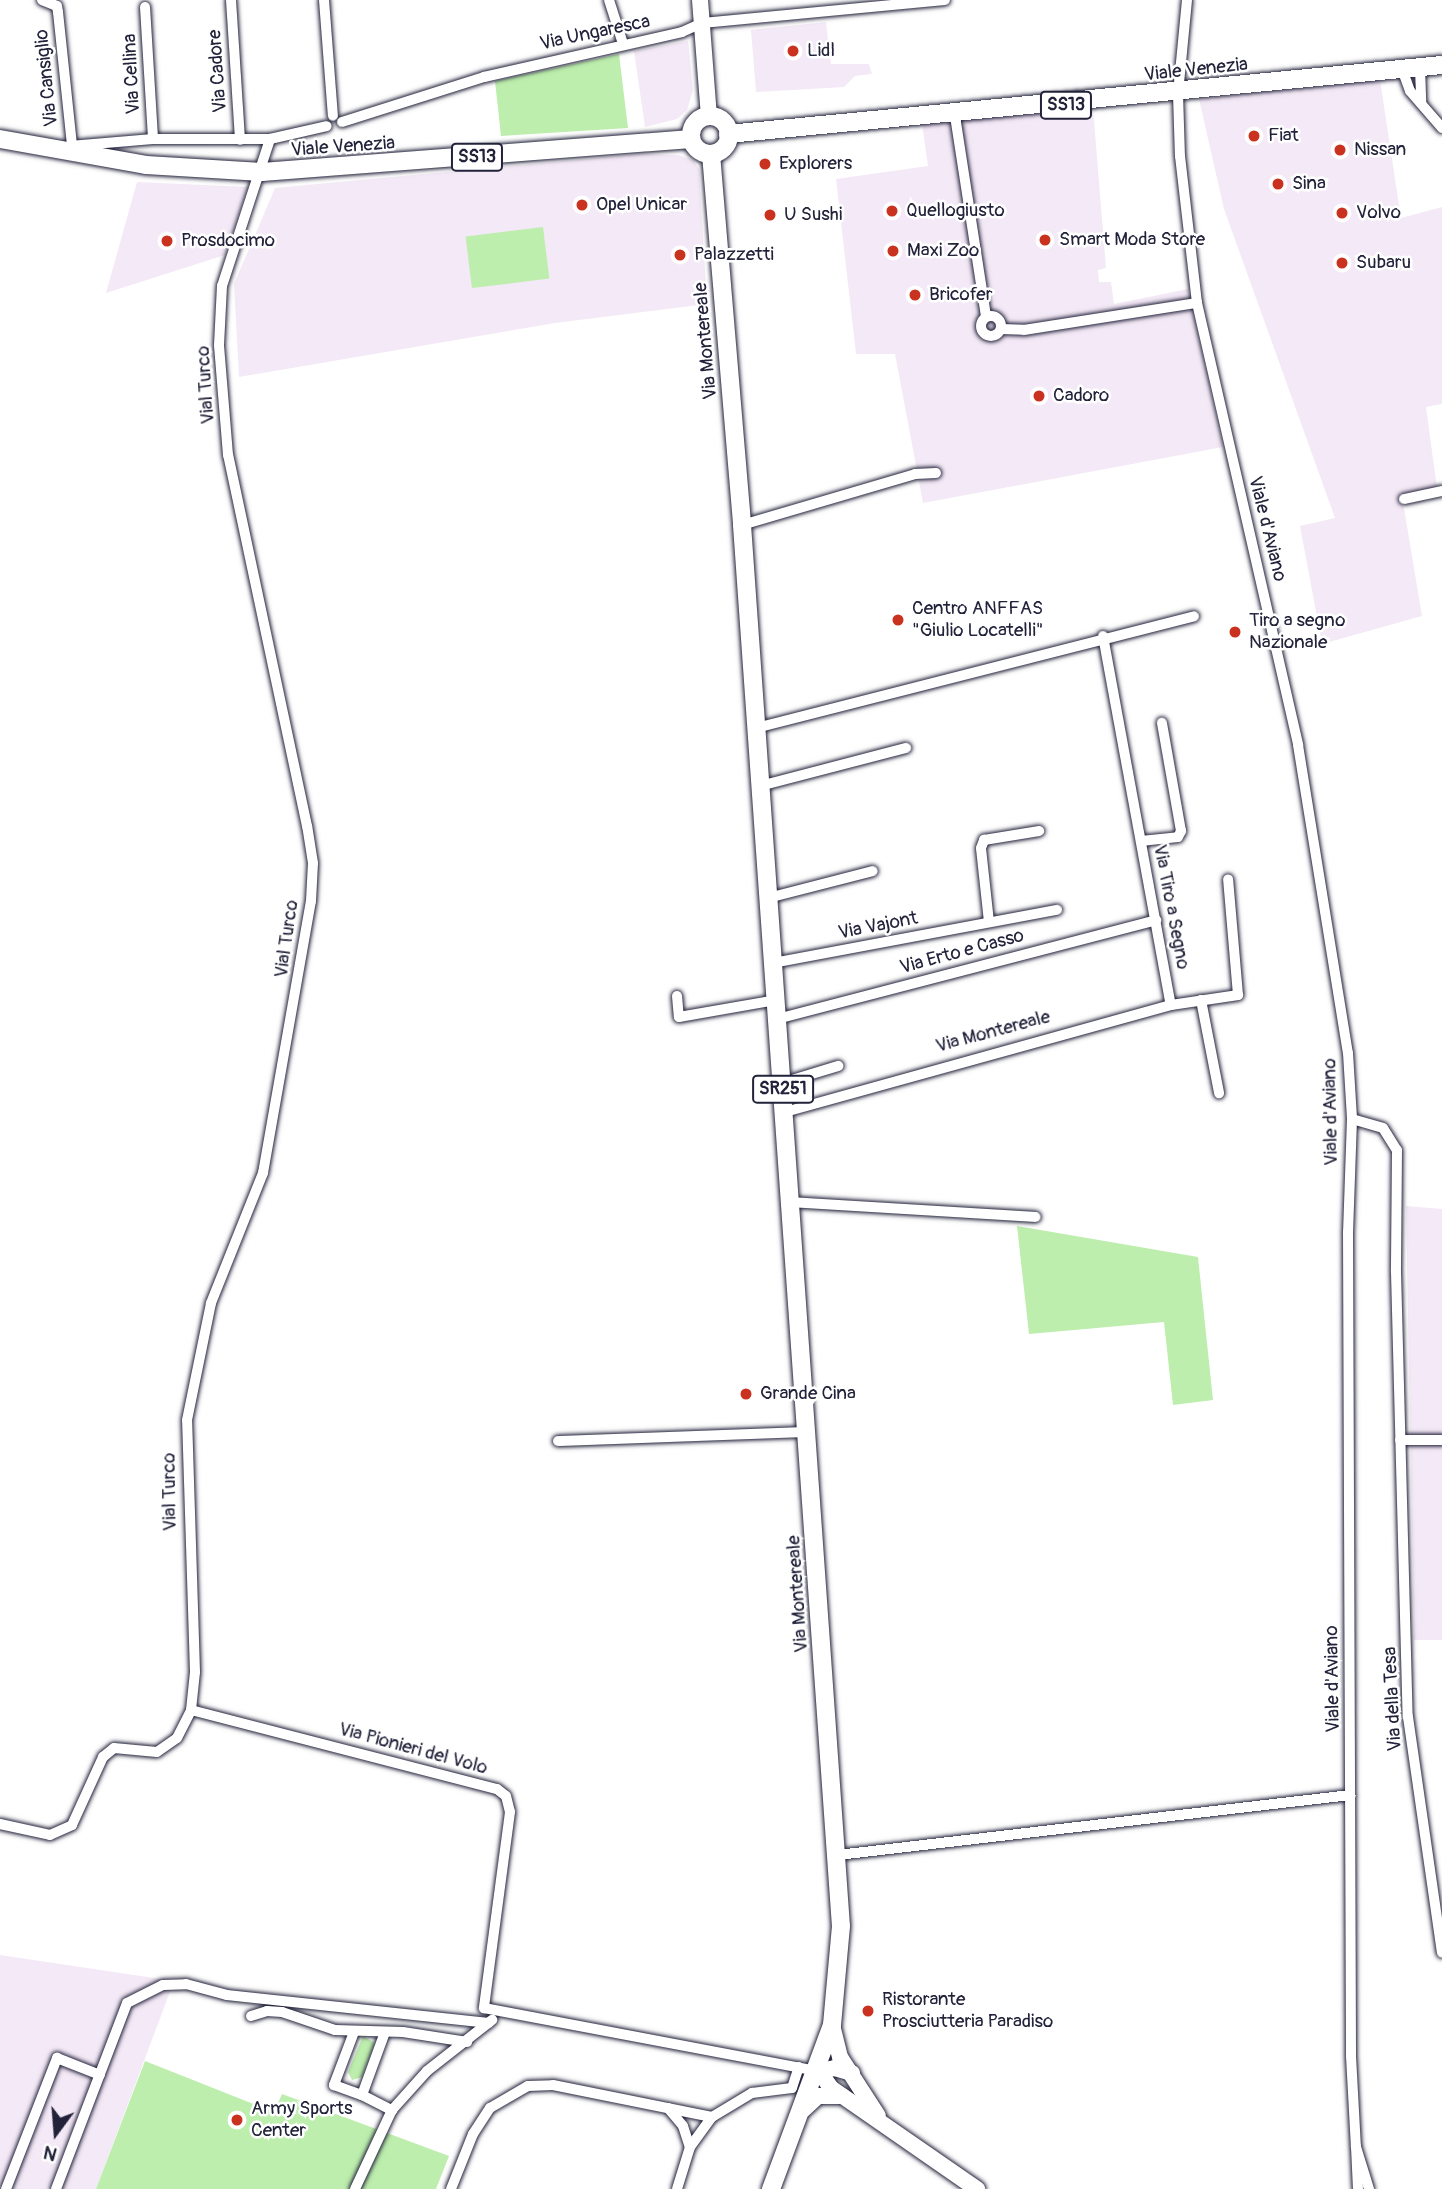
<!DOCTYPE html>
<html>
<head>
<meta charset="utf-8">
<style>
	body { margin:0 }
	#map { position:relative; width:1442px; height:2189px; overflow:hidden; background:#fff; font-family:Pangolin,sans-serif }
	div>[style] { position:absolute }
	[style*='--x'] { left:calc(var(--x)*1px); top:calc(var(--y)*1px); width:calc(var(--w)*1px); rotate:calc(var(--a)*1deg) }
	.built>* { inset:0; background:#f4e9f6 }
	.green>* { inset:0; background:#bdeead; transform-origin:0 0 }
	.roads { filter:drop-shadow(0 0 2px #22223b) drop-shadow(0 0 2px #22223b) }
	.street>* { height:10px; margin:-5px; padding:0 5px; transform-origin:5px; border-radius:5px; background:#fff }
	.street>.ring { margin:-5px; padding:0; box-sizing:content-box; background:none; border:10px solid #fff; border-radius:50% }
	.secondary>* { height:16px; margin:-8px; padding:0 8px; transform-origin:8px; border-radius:8px; background:#fff }
	.primary>* { height:18px; margin:-9px; padding:0 9px; transform-origin:9px; border-radius:9px; background:#fff }
	.primary>.ring { margin:-9px; padding:0; box-sizing:content-box; background:none; border:18px solid #fff; border-radius:50% }
	.dots>* { width:19px; height:19px; translate:-50% -50%; box-sizing:border-box; border:4px solid #fff; border-radius:50% }
	span { translate:-50% -50%; white-space:nowrap; text-align:center; line-height:1.15; -webkit-text-stroke:5px #fff; paint-order:stroke }
	.shield-label span { padding:2px 5px; background:#fff; border:2px solid; border-radius:5px; -webkit-text-stroke-width:0 }
	.shield-label { font-size:18px; color:#22223b; font-weight:700 }
	.street-label { font-size:19px; color:#22223b }
	.poi-label { font-size:19px; color:#22223b }
	.left { translate:0 -50%; text-align:left }
	.north { position:absolute; left:21px; top:2098px; width:70px; height:70px; -webkit-text-stroke:5px #fff; paint-order:stroke; rotate:196deg; font-size:19px; font-weight:700; line-height:28px; text-align:center; color:#22223b }
	.north::after { content:''; display:block; margin:auto; width:24px; height:32px; background:#22223b; clip-path:polygon(50% 0,100% 100%,50% 72%,0 100%) }
</style>
</head>
<body>
<div id="map">
	<div class="built">
		<i style="clip-path:polygon(826px 22px,831px 64px,869px 64px,872px 74px,855px 76px,844px 87px,756px 92px,751px 30px)"></i>
		<i style="clip-path:polygon(688px 41px,693px 90px,687px 110px,677px 119px,645px 127px,634px 51px)"></i>
		<i style="clip-path:polygon(1380px 80px,1401px 218px,1442px 207px,1442px 404px,1426px 407px,1437px 488px,1402px 496px,1422px 616px,1322px 644px,1300px 526px,1335px 518px,1224px 209px,1199px 99px)"></i>
		<i style="clip-path:polygon(1093px 108px,1106px 268px,1098px 270px,1099px 282px,1111px 282px,1114px 304px,1188px 289px,1223px 447px,923px 503px,895px 354px,856px 354px,836px 179px,928px 166px,922px 124px)"></i>
		<i style="clip-path:polygon(640px 154px,678px 155px,693px 160px,699px 169px,707px 304px,555px 323px,239px 377px,234px 284px,275px 188px)"></i>
		<i style="clip-path:polygon(137px 182px,248px 187px,225px 255px,106px 293px)"></i>
		<i style="clip-path:polygon(1406px 1206px,1442px 1209px,1442px 1640px,1414px 1640px)"></i>
		<i style="clip-path:polygon(0 1955px,174px 1981px,96px 2189px,0 2189px)"></i>
	</div>
	<div class="green">
		<i style="clip-path:polygon(619px 54px,628px 128px,501px 136px,495px 81px)"></i>
		<i style="left:543px;top:227px;width:52px;height:78px;rotate:83deg"></i>
		<i style="clip-path:polygon(1017px 1226px,1198px 1257px,1213px 1400px,1173px 1405px,1164px 1322px,1029px 1334px)"></i>
		<i style="clip-path:polygon(363px 2036px,375px 2043px,362px 2077px,352px 2080px,348px 2072px)"></i>
		<i style="clip-path:polygon(145px 2061px,274px 2112px,282px 2094px,449px 2156px,436px 2189px,96px 2189px)"></i>
	</div>
	<div class="roads">
		<div class="street">
			<i style="--x:42;--y:0;--w:16;--a:22"></i>
			<i style="--x:57;--y:6;--w:6;--a:81"></i>
			<i style="--x:58;--y:12;--w:135;--a:84"></i>
			<i style="--x:231;--y:0;--w:140;--a:86.3"></i>
			<i style="--x:324;--y:0;--w:116;--a:85.6"></i>
			<i style="--x:609;--y:0;--w:46;--a:72.3"></i>
			<i style="--x:1187;--y:0;--w:94;--a:95.5"></i>
			<i style="--x:1178;--y:94;--w:62;--a:88.2"></i>
			<i style="--x:1180;--y:156;--w:148;--a:83.4"></i>
			<i style="--x:1197;--y:303;--w:453;--a:77.1"></i>
			<i style="--x:1298;--y:745;--w:312;--a:80.8"></i>
			<i style="--x:1348;--y:1053;--w:66;--a:86.5"></i>
			<i style="--x:1352;--y:1119;--w:113;--a:92"></i>
			<i style="--x:1348;--y:1232;--w:824;--a:89.79"></i>
			<i style="--x:1351;--y:2056;--w:91;--a:86.9"></i>
			<i style="--x:145;--y:7;--w:132;--a:86.5"></i>
			<i style="--x:1420;--y:67;--w:36;--a:88"></i>
			<i style="--x:1402;--y:69;--w:23;--a:70"></i>
			<i style="--x:1410;--y:91;--w:49;--a:49.1"></i>
			<i style="--x:955;--y:116;--w:203;--a:81.2"></i>
			<i style="--x:342;--y:122;--w:149;--a:-17.6"></i>
			<i style="--x:484;--y:77;--w:203;--a:-12.8"></i>
			<i style="--x:682;--y:32;--w:22;--a:-24"></i>
			<i style="--x:702;--y:23;--w:244;--a:-5.4"></i>
			<i style="--x:70;--y:146;--w:83;--a:-4.8"></i>
			<i style="--x:153;--y:139;--w:117;--a:0"></i>
			<i style="--x:270;--y:139;--w:58;--a:-12.8"></i>
			<i class="ring" style="left:981px;top:316px;width:10px;height:10px"></i>
			<i style="--x:1001;--y:329;--w:23;--a:2"></i>
			<i style="--x:1024;--y:330;--w:175;--a:-8.9"></i>
			<i style="--x:1404;--y:499;--w:39;--a:-12"></i>
			<i style="--x:742;--y:525;--w:180;--a:-16.4"></i>
			<i style="--x:915;--y:474;--w:21;--a:-3"></i>
			<i style="--x:1103;--y:636;--w:375;--a:79.6"></i>
			<i style="--x:1171;--y:1005;--w:68;--a:-8.5"></i>
			<i style="--x:1238;--y:995;--w:116;--a:-94.9"></i>
			<i style="--x:756;--y:728;--w:452;--a:-14.3"></i>
			<i style="--x:760;--y:786;--w:151;--a:-14.6"></i>
			<i style="--x:1141;--y:841;--w:37;--a:-6"></i>
			<i style="--x:1178;--y:837;--w:7;--a:-63"></i>
			<i style="--x:1181;--y:831;--w:110;--a:-100"></i>
			<i style="--x:768;--y:898;--w:108;--a:-14.4"></i>
			<i style="--x:989;--y:922;--w:74;--a:-96.2"></i>
			<i style="--x:981;--y:848;--w:9;--a:-69"></i>
			<i style="--x:984;--y:840;--w:56;--a:-9.3"></i>
			<i style="--x:773;--y:963;--w:289;--a:-10.6"></i>
			<i style="--x:677;--y:996;--w:21;--a:85"></i>
			<i style="--x:679;--y:1017;--w:98;--a:-9.9"></i>
			<i style="--x:1201;--y:1000;--w:95;--a:79"></i>
			<i style="--x:777;--y:1019;--w:392;--a:-14.6"></i>
			<i style="--x:782;--y:1083;--w:59;--a:-16.9"></i>
			<i style="--x:785;--y:1112;--w:401;--a:-15.5"></i>
			<i style="--x:1352;--y:1119;--w:32;--a:16"></i>
			<i style="--x:1383;--y:1128;--w:26;--a:58"></i>
			<i style="--x:1397;--y:1150;--w:122;--a:90.5"></i>
			<i style="--x:1396;--y:1272;--w:445;--a:88.5"></i>
			<i style="--x:1408;--y:1717;--w:238;--a:81.8"></i>
			<i style="--x:790;--y:1202;--w:246;--a:3.5"></i>
			<i style="--x:1400;--y:1440;--w:42;--a:0"></i>
			<i style="--x:558;--y:1441;--w:249;--a:-2.1"></i>
			<i style="--x:191;--y:1710;--w:38;--a:-84"></i>
			<i style="--x:195;--y:1672;--w:252;--a:-91.8"></i>
			<i style="--x:187;--y:1420;--w:119;--a:-78.4"></i>
			<i style="--x:211;--y:1303;--w:140;--a:-68.2"></i>
			<i style="--x:263;--y:1173;--w:276;--a:-80"></i>
			<i style="--x:311;--y:901;--w:38;--a:-87"></i>
			<i style="--x:313;--y:863;--w:37;--a:-99"></i>
			<i style="--x:307;--y:826;--w:379;--a:-102"></i>
			<i style="--x:228;--y:455;--w:110;--a:-94.7"></i>
			<i style="--x:219;--y:345;--w:59;--a:-87.1"></i>
			<i style="--x:222;--y:286;--w:155;--a:-71.9"></i>
			<i style="--x:0;--y:1824;--w:51;--a:12.4"></i>
			<i style="--x:50;--y:1835;--w:24;--a:-24"></i>
			<i style="--x:72;--y:1825;--w:75;--a:-65.5"></i>
			<i style="--x:103;--y:1757;--w:14;--a:-39"></i>
			<i style="--x:114;--y:1748;--w:43;--a:5.3"></i>
			<i style="--x:157;--y:1752;--w:24;--a:-35"></i>
			<i style="--x:177;--y:1738;--w:31;--a:-63"></i>
			<i style="--x:191;--y:1710;--w:316;--a:14.5"></i>
			<i style="--x:497;--y:1789;--w:11;--a:38"></i>
			<i style="--x:506;--y:1796;--w:16;--a:76"></i>
			<i style="--x:510;--y:1812;--w:198;--a:97.6"></i>
			<i style="--x:484;--y:2008;--w:341;--a:10.7"></i>
			<i style="--x:838;--y:1855;--w:516;--a:-6.68"></i>
			<i style="--x:251;--y:2016;--w:17;--a:-17"></i>
			<i style="--x:267;--y:2011;--w:15;--a:4"></i>
			<i style="--x:282;--y:2012;--w:56;--a:18.8"></i>
			<i style="--x:335;--y:2030;--w:68;--a:1.7"></i>
			<i style="--x:403;--y:2032;--w:65;--a:8.9"></i>
			<i style="--x:354;--y:2032;--w:57;--a:110.7"></i>
			<i style="--x:334;--y:2085;--w:30;--a:20"></i>
			<i style="--x:362;--y:2095;--w:67;--a:-69.9"></i>
			<i style="--x:362;--y:2095;--w:34;--a:27"></i>
			<i style="--x:668;--y:2108;--w:23;--a:50"></i>
			<i style="--x:683;--y:2126;--w:22;--a:72"></i>
			<i style="--x:6;--y:2189;--w:141;--a:-68.7"></i>
			<i style="--x:57;--y:2058;--w:46;--a:21.6"></i>
			<i style="--x:56;--y:2189;--w:199;--a:-69.1"></i>
			<i style="--x:127;--y:2003;--w:40;--a:-26.6"></i>
			<i style="--x:163;--y:1985;--w:23;--a:-2"></i>
			<i style="--x:186;--y:1984;--w:42;--a:15"></i>
			<i style="--x:227;--y:1995;--w:263;--a:6.1"></i>
			<i style="--x:355;--y:2189;--w:87;--a:-64.9"></i>
			<i style="--x:392;--y:2110;--w:52;--a:-48.1"></i>
			<i style="--x:427;--y:2071;--w:83;--a:-38.1"></i>
			<i style="--x:451;--y:2189;--w:59;--a:-68.2"></i>
			<i style="--x:473;--y:2134;--w:31;--a:-57"></i>
			<i style="--x:490;--y:2108;--w:44;--a:-30.1"></i>
			<i style="--x:528;--y:2086;--w:25;--a:-2"></i>
			<i style="--x:553;--y:2085;--w:162;--a:11.4"></i>
			<i style="--x:677;--y:2189;--w:44;--a:-72.8"></i>
			<i style="--x:690;--y:2147;--w:37;--a:-54"></i>
			<i style="--x:712;--y:2117;--w:47;--a:-31"></i>
			<i style="--x:752;--y:2093;--w:40;--a:-7.1"></i>
			<i style="--x:792;--y:2088;--w:22;--a:-72"></i>
			<i style="--x:1358;--y:2189;--w:42;--a:-92.7"></i>
			<i style="--x:1356;--y:2147;--w:44;--a:72.8"></i>
		</div>
		<div class="secondary">
			<i style="--x:700;--y:0;--w:116;--a:85.6"></i>
			<i style="--x:832;--y:2025;--w:33;--a:76"></i>
			<i style="--x:840;--y:2057;--w:70;--a:57.2"></i>
			<i style="--x:852;--y:2073;--w:18;--a:-164"></i>
			<i style="--x:835;--y:2068;--w:16;--a:169"></i>
			<i style="--x:819;--y:2071;--w:21;--a:55"></i>
			<i style="--x:831;--y:2088;--w:178;--a:34.7"></i>
			<i style="--x:803;--y:2110;--w:21;--a:-43"></i>
			<i style="--x:818;--y:2096;--w:24;--a:0"></i>
		</div>
		<div class="primary">
			<i class="ring" style="left:691px;top:116px;width:20px;height:20px"></i>
			<i style="--x:728;--y:134;--w:717;--a:-5.52"></i>
			<i style="--x:0;--y:139;--w:148;--a:10.1"></i>
			<i style="--x:146;--y:165;--w:116;--a:3.5"></i>
			<i style="--x:262;--y:172;--w:430;--a:-4.4"></i>
			<i style="--x:711;--y:154;--w:372;--a:85.2"></i>
			<i style="--x:742;--y:525;--w:1404;--a:85.96"></i>
			<i style="--x:841;--y:1926;--w:99;--a:95.2"></i>
			<i style="--x:832;--y:2025;--w:175;--a:110.4"></i>
		</div>
	</div>
	<div class="dots">
		<i style="left:793px;top:51px;background:#c8321e"></i>
		<i style="left:1254px;top:136px;background:#c8321e"></i>
		<i style="left:1340px;top:150px;background:#c8321e"></i>
		<i style="left:765px;top:164px;background:#c8321e"></i>
		<i style="left:1278px;top:184px;background:#c8321e"></i>
		<i style="left:582px;top:205px;background:#c8321e"></i>
		<i style="left:892px;top:211px;background:#c8321e"></i>
		<i style="left:1342px;top:213px;background:#c8321e"></i>
		<i style="left:770px;top:215px;background:#c8321e"></i>
		<i style="left:1045px;top:240px;background:#c8321e"></i>
		<i style="left:167px;top:241px;background:#c8321e"></i>
		<i style="left:893px;top:251px;background:#c8321e"></i>
		<i style="left:680px;top:255px;background:#c8321e"></i>
		<i style="left:1342px;top:263px;background:#c8321e"></i>
		<i style="left:915px;top:295px;background:#c8321e"></i>
		<i style="left:1039px;top:396px;background:#c8321e"></i>
		<i style="left:898px;top:620px;background:#c8321e"></i>
		<i style="left:1235px;top:632px;background:#c8321e"></i>
		<i style="left:746px;top:1394px;background:#c8321e"></i>
		<i style="left:868px;top:2011px;background:#c8321e"></i>
		<i style="left:237px;top:2120px;background:#c8321e"></i>
	</div>
	<div class="shield-label">
		<span style="left:1066px;top:105px">SS13</span>
		<span style="left:477px;top:157px">SS13</span>
		<span style="left:783px;top:1089px">SR251</span>
	</div>
	<div class="street-label">
		<span style="left:595px;top:33px;rotate:-12deg">Via Ungaresca</span>
		<span style="left:1196px;top:70px;rotate:-6deg">Viale Venezia</span>
		<span style="left:218px;top:71px;rotate:-94deg">Via Cadore</span>
		<span style="left:132px;top:74px;rotate:-93deg">Via Cellina</span>
		<span style="left:47px;top:78px;rotate:-96deg">Via Cansiglio</span>
		<span style="left:343px;top:147px;rotate:-4deg">Viale Venezia</span>
		<span style="left:706px;top:341px;rotate:-95deg">Via Montereale</span>
		<span style="left:206px;top:385px;rotate:-94deg">Vial Turco</span>
		<span style="left:1267px;top:529px;rotate:76deg">Viale d'Aviano</span>
		<span style="left:1171px;top:907px;rotate:79deg">Via Tiro a Segno</span>
		<span style="left:878px;top:926px;rotate:-11deg">Via Vajont</span>
		<span style="left:287px;top:939px;rotate:-82deg">Vial Turco</span>
		<span style="left:962px;top:952px;rotate:-15deg">Via Erto e Casso</span>
		<span style="left:993px;top:1032px;rotate:-15deg">Via Montereale</span>
		<span style="left:1331px;top:1112px;rotate:-91deg">Viale d'Aviano</span>
		<span style="left:170px;top:1492px;rotate:-91deg">Vial Turco</span>
		<span style="left:798px;top:1594px;rotate:-94deg">Via Montereale</span>
		<span style="left:1333px;top:1679px;rotate:-91deg">Viale d'Aviano</span>
		<span style="left:1393px;top:1699px;rotate:-93deg">Via della Tesa</span>
		<span style="left:413px;top:1749px;rotate:15deg">Via Pionieri del Volo</span>
	</div>
	<div class="poi-label">
		<span class="left" style="left:807px;top:51px">Lidl</span>
		<span class="left" style="left:1268px;top:136px">Fiat</span>
		<span class="left" style="left:1354px;top:150px">Nissan</span>
		<span class="left" style="left:779px;top:164px">Explorers</span>
		<span class="left" style="left:1292px;top:184px">Sina</span>
		<span class="left" style="left:596px;top:205px">Opel Unicar</span>
		<span class="left" style="left:906px;top:211px">Quellogiusto</span>
		<span class="left" style="left:1356px;top:213px">Volvo</span>
		<span class="left" style="left:784px;top:215px">U Sushi</span>
		<span class="left" style="left:1059px;top:240px">Smart Moda Store</span>
		<span class="left" style="left:181px;top:241px">Prosdocimo</span>
		<span class="left" style="left:907px;top:251px">Maxi Zoo</span>
		<span class="left" style="left:694px;top:255px">Palazzetti</span>
		<span class="left" style="left:1356px;top:263px">Subaru</span>
		<span class="left" style="left:929px;top:295px">Bricofer</span>
		<span class="left" style="left:1053px;top:396px">Cadoro</span>
		<span class="left" style="left:912px;top:620px">Centro ANFFAS<br>"Giulio Locatelli"</span>
		<span class="left" style="left:1249px;top:632px">Tiro a segno<br>Nazionale</span>
		<span class="left" style="left:760px;top:1394px">Grande Cina</span>
		<span class="left" style="left:882px;top:2011px">Ristorante<br>Prosciutteria Paradiso</span>
		<span class="left" style="left:251px;top:2120px">Army Sports<br>Center</span>
	</div>
	<div class="north">N</div>
</div>
</body>
</html>
